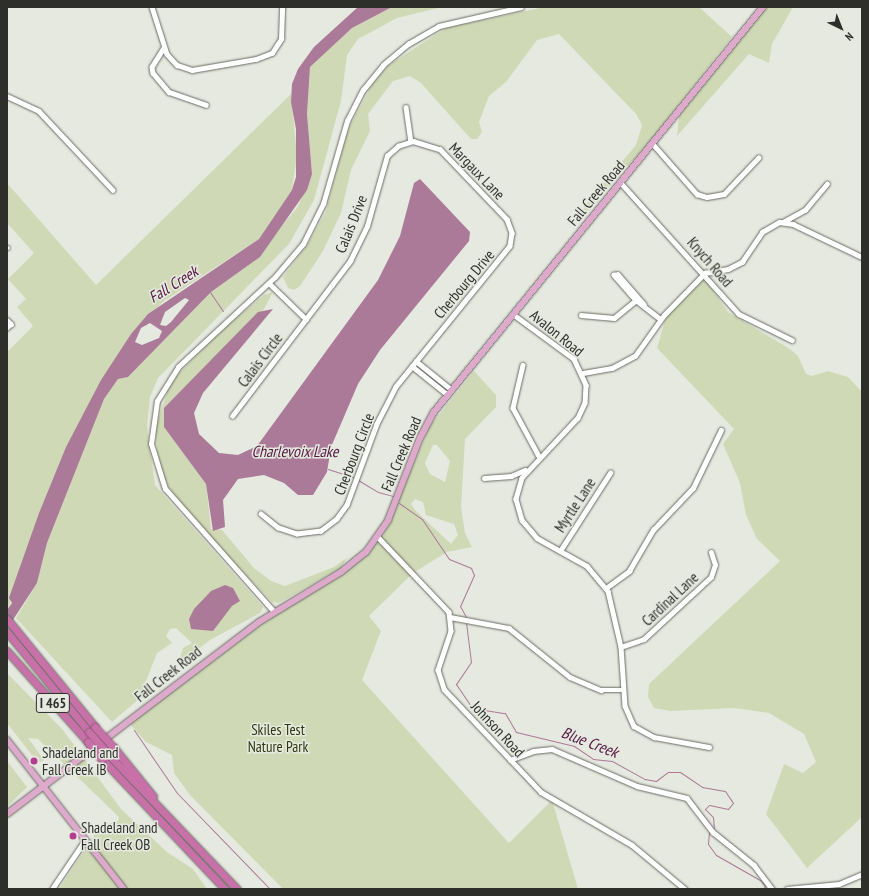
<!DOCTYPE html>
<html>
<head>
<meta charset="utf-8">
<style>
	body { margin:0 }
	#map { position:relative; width:869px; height:896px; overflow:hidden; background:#e6e9e0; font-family:"PT Sans Narrow",sans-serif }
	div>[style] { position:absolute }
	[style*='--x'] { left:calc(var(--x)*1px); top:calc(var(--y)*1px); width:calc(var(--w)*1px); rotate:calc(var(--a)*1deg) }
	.green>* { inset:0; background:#d0d9b6 }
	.water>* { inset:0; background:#aa7a98 }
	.stream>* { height:1px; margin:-0.5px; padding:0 0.5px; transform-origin:0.5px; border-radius:0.5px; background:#aa7a98 }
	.roads { filter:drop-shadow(0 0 1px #696b63) drop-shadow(0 0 1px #696b63) }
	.minor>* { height:4.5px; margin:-2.25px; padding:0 2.25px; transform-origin:2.25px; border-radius:2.25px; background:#fff }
	.major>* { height:6px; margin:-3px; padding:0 3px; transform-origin:3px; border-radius:3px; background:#deaacb }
	.highway>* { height:7px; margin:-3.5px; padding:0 3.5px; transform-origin:3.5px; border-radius:3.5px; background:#c871a9 }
	.bridges { filter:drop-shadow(0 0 1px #925a7d) drop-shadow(0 0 1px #925a7d) }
	.highway-bridge>* { height:7px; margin:-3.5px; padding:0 3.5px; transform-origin:3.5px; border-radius:3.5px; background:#c871a9 }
	.dots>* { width:11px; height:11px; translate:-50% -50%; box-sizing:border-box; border:2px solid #e6e9e0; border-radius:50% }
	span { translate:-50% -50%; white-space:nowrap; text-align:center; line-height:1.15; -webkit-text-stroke:3px #e6e9e0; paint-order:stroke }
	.shield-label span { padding:1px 3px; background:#e6e9e0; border:1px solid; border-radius:3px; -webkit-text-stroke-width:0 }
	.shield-label { font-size:14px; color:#2e2f2b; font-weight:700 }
	.street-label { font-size:15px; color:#2e2f2b }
	.park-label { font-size:15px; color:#2f370f }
	.poi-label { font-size:15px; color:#2e2f2b }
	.left { translate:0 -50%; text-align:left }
	.water-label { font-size:16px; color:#541842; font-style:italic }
	.frame { position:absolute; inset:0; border:8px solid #2e2f2b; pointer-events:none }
	.north { position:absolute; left:821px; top:8px; width:40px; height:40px; -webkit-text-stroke:3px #e6e9e0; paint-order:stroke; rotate:137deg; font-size:11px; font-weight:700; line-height:16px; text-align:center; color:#2e2f2b }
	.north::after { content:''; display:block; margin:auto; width:14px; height:18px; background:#2e2f2b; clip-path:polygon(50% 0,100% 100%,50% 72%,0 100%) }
</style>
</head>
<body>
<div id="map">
	<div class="green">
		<i style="clip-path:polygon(392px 7px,442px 7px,397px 18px,358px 39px,347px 55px,341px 101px,314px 200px,289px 244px,158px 378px,150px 397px,147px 426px,155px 485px,263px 607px,260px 613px,210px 640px,178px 665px,183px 648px,192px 643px,176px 628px,170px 629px,166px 636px,172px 643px,157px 653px,139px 699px,112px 722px,16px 618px,37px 583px,47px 543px,104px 399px,118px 379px,128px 377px,211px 292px,246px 267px,297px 208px,312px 174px,307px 114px,310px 67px,352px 28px)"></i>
		<i style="clip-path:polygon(545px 7px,699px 7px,732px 37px,657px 133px,583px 216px,584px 207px,636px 145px,642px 125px,636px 114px,559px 34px,537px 40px,506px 82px,489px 96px,479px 122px,482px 132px,477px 139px,471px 139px,421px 83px,410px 76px,393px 81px,368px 114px,370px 131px,351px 170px,341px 213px,323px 251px,300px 286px,294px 290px,288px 288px,283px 277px,308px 244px,326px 211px,348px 129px,373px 83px,389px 65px,446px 28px)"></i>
		<i style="clip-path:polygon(765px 7px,793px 7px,772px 44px,769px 63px,749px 54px,677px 136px,679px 116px)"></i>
		<i style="clip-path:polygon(291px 94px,297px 156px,292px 190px,259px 239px,164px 301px,131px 334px,66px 447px,39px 513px,8px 609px,7px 352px,33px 326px,17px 307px,26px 299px,8px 279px,34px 253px,7px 223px,7px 183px,96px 285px)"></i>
		<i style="clip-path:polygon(704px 278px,728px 312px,790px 349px,798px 356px,806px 374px,812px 376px,828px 371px,848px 377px,862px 392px,862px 817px,807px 868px,766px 814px,784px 764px,803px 773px,816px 762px,804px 734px,769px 713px,735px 708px,670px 711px,654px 708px,648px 697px,649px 684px,780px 561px,757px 539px,746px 515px,740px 483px,723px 444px,734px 429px,657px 348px,666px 317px)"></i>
		<i style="clip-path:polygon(273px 292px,264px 309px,164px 408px,164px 427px,206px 484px,211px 529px,222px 530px,254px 568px,271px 581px,285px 586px,334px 567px,348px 557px,341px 568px,279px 603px,272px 602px,178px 503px,159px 468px,155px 429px,171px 381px,221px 331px,264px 295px)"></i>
		<i style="clip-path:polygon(evenodd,474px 371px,496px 395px,496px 407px,465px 439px,461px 507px,465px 533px,472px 547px,447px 552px,413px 573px,369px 616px,381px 631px,362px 680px,509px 843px,552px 800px,578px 889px,283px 889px,190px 795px,174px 773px,172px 755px,146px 742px,128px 722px,274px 612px,358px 559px,380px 534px,383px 536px,430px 426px,474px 371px,433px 445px,437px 445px,450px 461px,445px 482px,430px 474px,425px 463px,433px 445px,474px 371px,415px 499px,423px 502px,426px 515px,454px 524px,458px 535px,451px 544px,415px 510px,411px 504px,415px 499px)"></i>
		<i style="clip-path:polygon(7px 673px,63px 730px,121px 809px,167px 852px,193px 869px,207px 889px,59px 889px,95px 834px,102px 826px,118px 821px,119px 817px,38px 739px,28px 738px,44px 760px,38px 763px,7px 723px)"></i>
		<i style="clip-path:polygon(7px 761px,27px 787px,7px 807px)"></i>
	</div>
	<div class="water">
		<i style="clip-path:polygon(evenodd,358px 7px,392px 7px,352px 28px,310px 67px,307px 114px,312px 174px,307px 190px,260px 257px,211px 292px,128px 377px,118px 379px,104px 399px,47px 543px,37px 583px,7px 629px,7px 610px,12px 603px,9px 598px,39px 513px,66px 447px,101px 380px,131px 334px,148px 314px,259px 239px,292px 190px,296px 177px,296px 129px,291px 102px,292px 84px,298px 69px,314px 47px,358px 7px,185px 298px,189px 300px,171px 322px,166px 326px,160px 325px,165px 312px,185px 298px,358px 7px,150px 323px,162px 331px,159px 338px,142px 345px,135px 342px,141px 328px,150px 323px)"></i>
		<i style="clip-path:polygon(420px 179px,470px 232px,469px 241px,380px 350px,358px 384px,331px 447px,327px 472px,313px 495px,298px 495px,284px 483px,264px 475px,238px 479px,223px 500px,225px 527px,213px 531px,206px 484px,164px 427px,164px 408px,258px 312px,273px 309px,203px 393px,194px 413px,199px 434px,219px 453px,238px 455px,257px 446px,378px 280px,400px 236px,414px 183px)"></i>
		<i style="clip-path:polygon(225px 585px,233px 588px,240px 601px,232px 606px,213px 631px,191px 629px,189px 619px,194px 609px,211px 591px)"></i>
	</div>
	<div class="stream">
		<i style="--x:210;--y:292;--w:23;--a:56"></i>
		<i style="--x:328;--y:469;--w:28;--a:18"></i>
		<i style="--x:358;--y:480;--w:23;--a:31"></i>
		<i style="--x:378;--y:492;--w:16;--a:15"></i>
		<i style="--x:399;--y:503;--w:28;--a:35"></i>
		<i style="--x:422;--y:519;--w:48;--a:56"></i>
		<i style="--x:449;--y:559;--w:24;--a:22"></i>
		<i style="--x:471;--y:568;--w:8;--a:67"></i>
		<i style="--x:474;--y:575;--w:34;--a:114"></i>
		<i style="--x:460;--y:606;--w:13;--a:61"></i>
		<i style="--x:466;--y:622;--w:40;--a:82.9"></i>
		<i style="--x:471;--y:662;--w:27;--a:124"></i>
		<i style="--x:456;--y:684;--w:29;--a:56"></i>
		<i style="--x:472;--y:708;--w:33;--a:9"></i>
		<i style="--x:505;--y:713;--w:22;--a:60"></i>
		<i style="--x:516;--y:732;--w:60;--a:13.6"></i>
		<i style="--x:574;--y:746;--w:23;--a:34"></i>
		<i style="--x:593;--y:759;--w:19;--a:6"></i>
		<i style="--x:612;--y:761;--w:38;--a:29"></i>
		<i style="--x:645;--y:779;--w:11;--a:10"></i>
		<i style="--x:656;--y:781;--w:15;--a:-37"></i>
		<i style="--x:668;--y:772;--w:12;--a:0"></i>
		<i style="--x:680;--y:772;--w:27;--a:34"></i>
		<i style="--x:702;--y:787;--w:23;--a:10"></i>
		<i style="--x:725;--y:791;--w:14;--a:56"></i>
		<i style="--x:733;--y:803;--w:8;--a:130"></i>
		<i style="--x:728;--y:809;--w:19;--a:-168"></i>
		<i style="--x:709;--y:805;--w:6;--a:135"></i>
		<i style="--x:705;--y:809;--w:11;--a:45"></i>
		<i style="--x:713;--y:817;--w:11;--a:85"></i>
		<i style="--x:134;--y:730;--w:76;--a:55.7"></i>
		<i style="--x:177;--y:793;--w:134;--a:45.9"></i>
		<i style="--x:709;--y:832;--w:12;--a:95"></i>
		<i style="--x:708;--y:844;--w:14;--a:54"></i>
		<i style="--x:716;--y:855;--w:51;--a:29.6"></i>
		<i style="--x:760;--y:880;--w:8;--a:50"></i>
		<i style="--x:765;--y:886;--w:4;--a:124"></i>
	</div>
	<div class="roads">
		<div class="minor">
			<i style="--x:152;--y:7;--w:49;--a:72.3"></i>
			<i style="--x:167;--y:54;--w:15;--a:48"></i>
			<i style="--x:177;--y:65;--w:16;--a:18"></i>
			<i style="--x:192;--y:70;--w:65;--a:-9.8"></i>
			<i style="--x:256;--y:59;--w:17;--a:-21"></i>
			<i style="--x:272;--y:53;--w:17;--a:-57"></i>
			<i style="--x:281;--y:39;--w:32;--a:-88"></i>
			<i style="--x:164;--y:48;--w:22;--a:122"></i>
			<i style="--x:152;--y:67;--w:6;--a:81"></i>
			<i style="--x:153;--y:73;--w:25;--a:50"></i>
			<i style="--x:169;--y:92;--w:39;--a:19"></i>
			<i style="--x:7;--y:96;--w:35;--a:25"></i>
			<i style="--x:39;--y:111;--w:108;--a:46.9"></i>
			<i style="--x:406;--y:107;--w:34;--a:82"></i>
			<i style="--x:653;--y:144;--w:67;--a:48.7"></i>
			<i style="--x:697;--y:194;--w:10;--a:17"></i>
			<i style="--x:707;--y:197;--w:17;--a:-10"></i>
			<i style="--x:724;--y:194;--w:50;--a:-46.6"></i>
			<i style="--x:621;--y:183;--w:176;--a:48"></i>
			<i style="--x:739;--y:314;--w:59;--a:26.1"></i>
			<i style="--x:783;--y:222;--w:25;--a:-29"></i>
			<i style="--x:805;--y:210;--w:34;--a:-50"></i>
			<i style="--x:7;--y:248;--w:1;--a:0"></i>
			<i style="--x:705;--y:273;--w:23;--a:-10"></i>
			<i style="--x:728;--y:269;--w:16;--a:-27"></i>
			<i style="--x:742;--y:262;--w:36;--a:-56"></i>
			<i style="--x:762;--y:232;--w:20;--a:-30"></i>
			<i style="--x:779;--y:222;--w:14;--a:8"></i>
			<i style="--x:793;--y:224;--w:76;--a:25.6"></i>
			<i style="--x:269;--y:283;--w:52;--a:44.2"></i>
			<i style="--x:644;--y:305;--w:40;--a:-131"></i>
			<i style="--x:618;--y:275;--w:4;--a:180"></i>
			<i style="--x:614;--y:275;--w:33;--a:49"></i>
			<i style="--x:636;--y:300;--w:31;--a:38"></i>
			<i style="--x:513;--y:314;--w:76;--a:36.4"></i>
			<i style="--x:574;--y:359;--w:29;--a:65"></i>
			<i style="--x:586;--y:385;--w:18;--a:93"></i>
			<i style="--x:585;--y:403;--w:17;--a:115"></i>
			<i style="--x:578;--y:418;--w:82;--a:133"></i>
			<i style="--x:522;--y:478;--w:22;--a:106"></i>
			<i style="--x:516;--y:499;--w:22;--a:74"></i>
			<i style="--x:522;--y:520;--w:23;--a:50"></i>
			<i style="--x:537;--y:538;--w:57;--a:29.2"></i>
			<i style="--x:587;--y:566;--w:33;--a:50"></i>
			<i style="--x:608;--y:591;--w:57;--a:76.9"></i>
			<i style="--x:621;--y:647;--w:59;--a:86.1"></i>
			<i style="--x:625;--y:706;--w:22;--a:66"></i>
			<i style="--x:634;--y:726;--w:23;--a:29"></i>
			<i style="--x:654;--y:737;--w:56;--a:10.3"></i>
			<i style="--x:581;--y:315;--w:33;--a:5"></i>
			<i style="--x:614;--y:318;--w:28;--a:-39"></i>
			<i style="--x:7;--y:320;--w:6;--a:45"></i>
			<i style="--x:11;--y:324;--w:6;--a:135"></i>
			<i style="--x:416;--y:361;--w:46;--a:38.9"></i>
			<i style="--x:523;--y:365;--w:44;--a:103.1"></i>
			<i style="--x:513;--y:408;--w:55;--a:61.6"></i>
			<i style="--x:412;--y:366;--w:46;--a:38.9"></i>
			<i style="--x:583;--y:373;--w:29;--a:-10"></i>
			<i style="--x:612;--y:368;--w:26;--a:-28"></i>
			<i style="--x:635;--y:356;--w:50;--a:-54.7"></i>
			<i style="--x:664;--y:315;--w:59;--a:-45.7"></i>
			<i style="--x:232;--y:416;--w:195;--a:-52.7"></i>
			<i style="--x:350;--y:261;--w:39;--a:-64"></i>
			<i style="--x:367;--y:226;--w:73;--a:-74.1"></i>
			<i style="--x:387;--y:156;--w:15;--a:-42"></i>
			<i style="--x:398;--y:146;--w:16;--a:-18"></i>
			<i style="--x:413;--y:141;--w:28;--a:17"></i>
			<i style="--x:440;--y:149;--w:97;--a:46.3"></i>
			<i style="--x:507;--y:219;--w:15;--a:70"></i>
			<i style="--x:512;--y:233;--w:13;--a:99"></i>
			<i style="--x:510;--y:246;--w:181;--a:129"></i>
			<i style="--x:396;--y:387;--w:42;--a:117.2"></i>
			<i style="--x:377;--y:424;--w:86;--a:110.3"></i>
			<i style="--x:347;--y:505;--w:17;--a:126"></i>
			<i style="--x:337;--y:519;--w:20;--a:143"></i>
			<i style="--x:321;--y:531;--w:24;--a:173"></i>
			<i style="--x:297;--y:534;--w:20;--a:-162"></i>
			<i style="--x:278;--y:528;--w:22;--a:-141"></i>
			<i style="--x:484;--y:478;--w:27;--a:-4"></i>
			<i style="--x:511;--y:476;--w:15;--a:-23"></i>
			<i style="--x:378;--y:537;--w:103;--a:46.6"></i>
			<i style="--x:449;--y:612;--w:19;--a:84"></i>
			<i style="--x:451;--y:631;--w:41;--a:108.4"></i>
			<i style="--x:438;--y:670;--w:20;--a:72"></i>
			<i style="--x:444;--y:689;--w:141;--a:46.7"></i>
			<i style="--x:541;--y:792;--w:105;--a:30.2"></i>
			<i style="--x:632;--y:845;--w:69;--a:39.7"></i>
			<i style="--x:560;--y:551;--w:93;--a:-57.3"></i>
			<i style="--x:606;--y:588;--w:29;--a:-36"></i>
			<i style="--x:629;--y:571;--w:48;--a:-59.7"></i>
			<i style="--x:653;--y:530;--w:58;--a:-46.4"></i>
			<i style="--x:693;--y:488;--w:64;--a:-64.2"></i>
			<i style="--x:274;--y:612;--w:164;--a:-131.5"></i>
			<i style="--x:165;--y:489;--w:47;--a:-107.3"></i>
			<i style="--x:151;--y:444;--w:43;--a:-82.1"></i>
			<i style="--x:157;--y:401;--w:40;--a:-58"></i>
			<i style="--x:178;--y:367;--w:132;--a:-42.9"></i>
			<i style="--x:275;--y:277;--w:43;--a:-49.7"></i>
			<i style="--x:303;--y:244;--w:45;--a:-63.4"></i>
			<i style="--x:323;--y:204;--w:86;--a:-73.9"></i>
			<i style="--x:347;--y:121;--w:35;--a:-63"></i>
			<i style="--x:363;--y:90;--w:32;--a:-51"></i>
			<i style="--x:383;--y:65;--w:33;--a:-40"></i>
			<i style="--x:408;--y:44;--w:36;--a:-30"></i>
			<i style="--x:439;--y:26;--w:84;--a:-13"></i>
			<i style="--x:450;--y:617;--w:60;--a:10.6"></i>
			<i style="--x:509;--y:628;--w:78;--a:38.8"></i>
			<i style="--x:570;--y:677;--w:34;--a:23"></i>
			<i style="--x:601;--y:690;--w:23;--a:0"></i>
			<i style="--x:621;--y:647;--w:24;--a:-19"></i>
			<i style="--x:644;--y:639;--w:91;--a:-42.8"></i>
			<i style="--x:711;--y:577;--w:13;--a:-72"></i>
			<i style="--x:715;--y:565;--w:13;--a:-108"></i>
			<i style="--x:510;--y:760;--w:25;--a:-21"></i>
			<i style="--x:533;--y:751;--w:19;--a:-6"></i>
			<i style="--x:552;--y:749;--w:93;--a:23.5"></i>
			<i style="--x:637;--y:786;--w:51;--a:13.5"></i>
			<i style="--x:687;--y:798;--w:43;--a:52.6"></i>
			<i style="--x:713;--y:832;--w:53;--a:38.8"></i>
			<i style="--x:754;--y:865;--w:30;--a:53"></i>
			<i style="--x:52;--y:889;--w:59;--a:-56"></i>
			<i style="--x:787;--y:889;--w:52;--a:-5.5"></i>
			<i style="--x:839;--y:884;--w:25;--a:-23"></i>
		</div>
		<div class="major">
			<i style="--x:7;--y:740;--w:189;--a:51.9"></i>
			<i style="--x:7;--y:814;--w:317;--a:-37.3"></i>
			<i style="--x:259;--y:622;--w:96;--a:-31.4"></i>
			<i style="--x:341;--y:572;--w:32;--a:-39"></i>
			<i style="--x:366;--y:552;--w:39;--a:-55"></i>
			<i style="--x:388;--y:520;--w:88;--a:-68.7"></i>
			<i style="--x:420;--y:438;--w:30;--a:-62"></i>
			<i style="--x:434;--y:412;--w:522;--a:-50.91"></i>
		</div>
		<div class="highway">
			<i style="--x:7;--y:619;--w:139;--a:50.8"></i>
			<i style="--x:7;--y:632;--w:129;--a:50.6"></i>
			<i style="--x:7;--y:651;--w:122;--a:48.3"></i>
			<i style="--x:114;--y:748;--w:62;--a:50.9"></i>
			<i style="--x:107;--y:753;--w:188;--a:46.3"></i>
			<i style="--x:102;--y:759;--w:179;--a:46.6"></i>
		</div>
	</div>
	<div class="bridges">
		<div class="highway-bridge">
			<i style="--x:95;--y:727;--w:28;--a:48"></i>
			<i style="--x:89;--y:732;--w:28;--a:49"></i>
			<i style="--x:88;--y:742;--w:22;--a:51"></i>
		</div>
	</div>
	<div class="dots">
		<i style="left:34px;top:761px;background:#b53c90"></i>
		<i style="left:73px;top:836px;background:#b53c90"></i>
	</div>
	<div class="shield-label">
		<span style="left:53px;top:703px">I 465</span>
	</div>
	<div class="street-label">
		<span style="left:477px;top:171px;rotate:46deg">Margaux Lane</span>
		<span style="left:596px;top:193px;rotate:-50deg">Fall Creek Road</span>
		<span style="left:351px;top:224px;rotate:-68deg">Calais Drive</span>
		<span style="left:710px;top:262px;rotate:49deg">Knych Road</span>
		<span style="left:464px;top:284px;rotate:-50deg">Cherbourg Drive</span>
		<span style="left:557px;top:333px;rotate:39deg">Avalon Road</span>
		<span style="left:260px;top:360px;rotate:-53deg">Calais Circle</span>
		<span style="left:354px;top:454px;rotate:-69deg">Cherbourg Circle</span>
		<span style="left:401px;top:454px;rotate:-67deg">Fall Creek Road</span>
		<span style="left:575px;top:505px;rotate:-57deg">Myrtle Lane</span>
		<span style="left:670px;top:599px;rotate:-43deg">Cardinal Lane</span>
		<span style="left:168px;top:674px;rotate:-38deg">Fall Creek Road</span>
		<span style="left:498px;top:729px;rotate:47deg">Johnson Road</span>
	</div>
	<div class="park-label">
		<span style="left:278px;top:738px">Skiles Test<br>Nature Park</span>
	</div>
	<div class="poi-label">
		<span class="left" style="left:42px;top:761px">Shadeland and<br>Fall Creek IB</span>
		<span class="left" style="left:81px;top:836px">Shadeland and<br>Fall Creek OB</span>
	</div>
	<div class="water-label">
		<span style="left:173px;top:284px;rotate:-32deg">Fall Creek</span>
		<span style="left:295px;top:451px">Charlevoix Lake</span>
		<span style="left:590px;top:742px;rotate:21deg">Blue Creek</span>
	</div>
	<div class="frame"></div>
	<div class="north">N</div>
</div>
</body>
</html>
